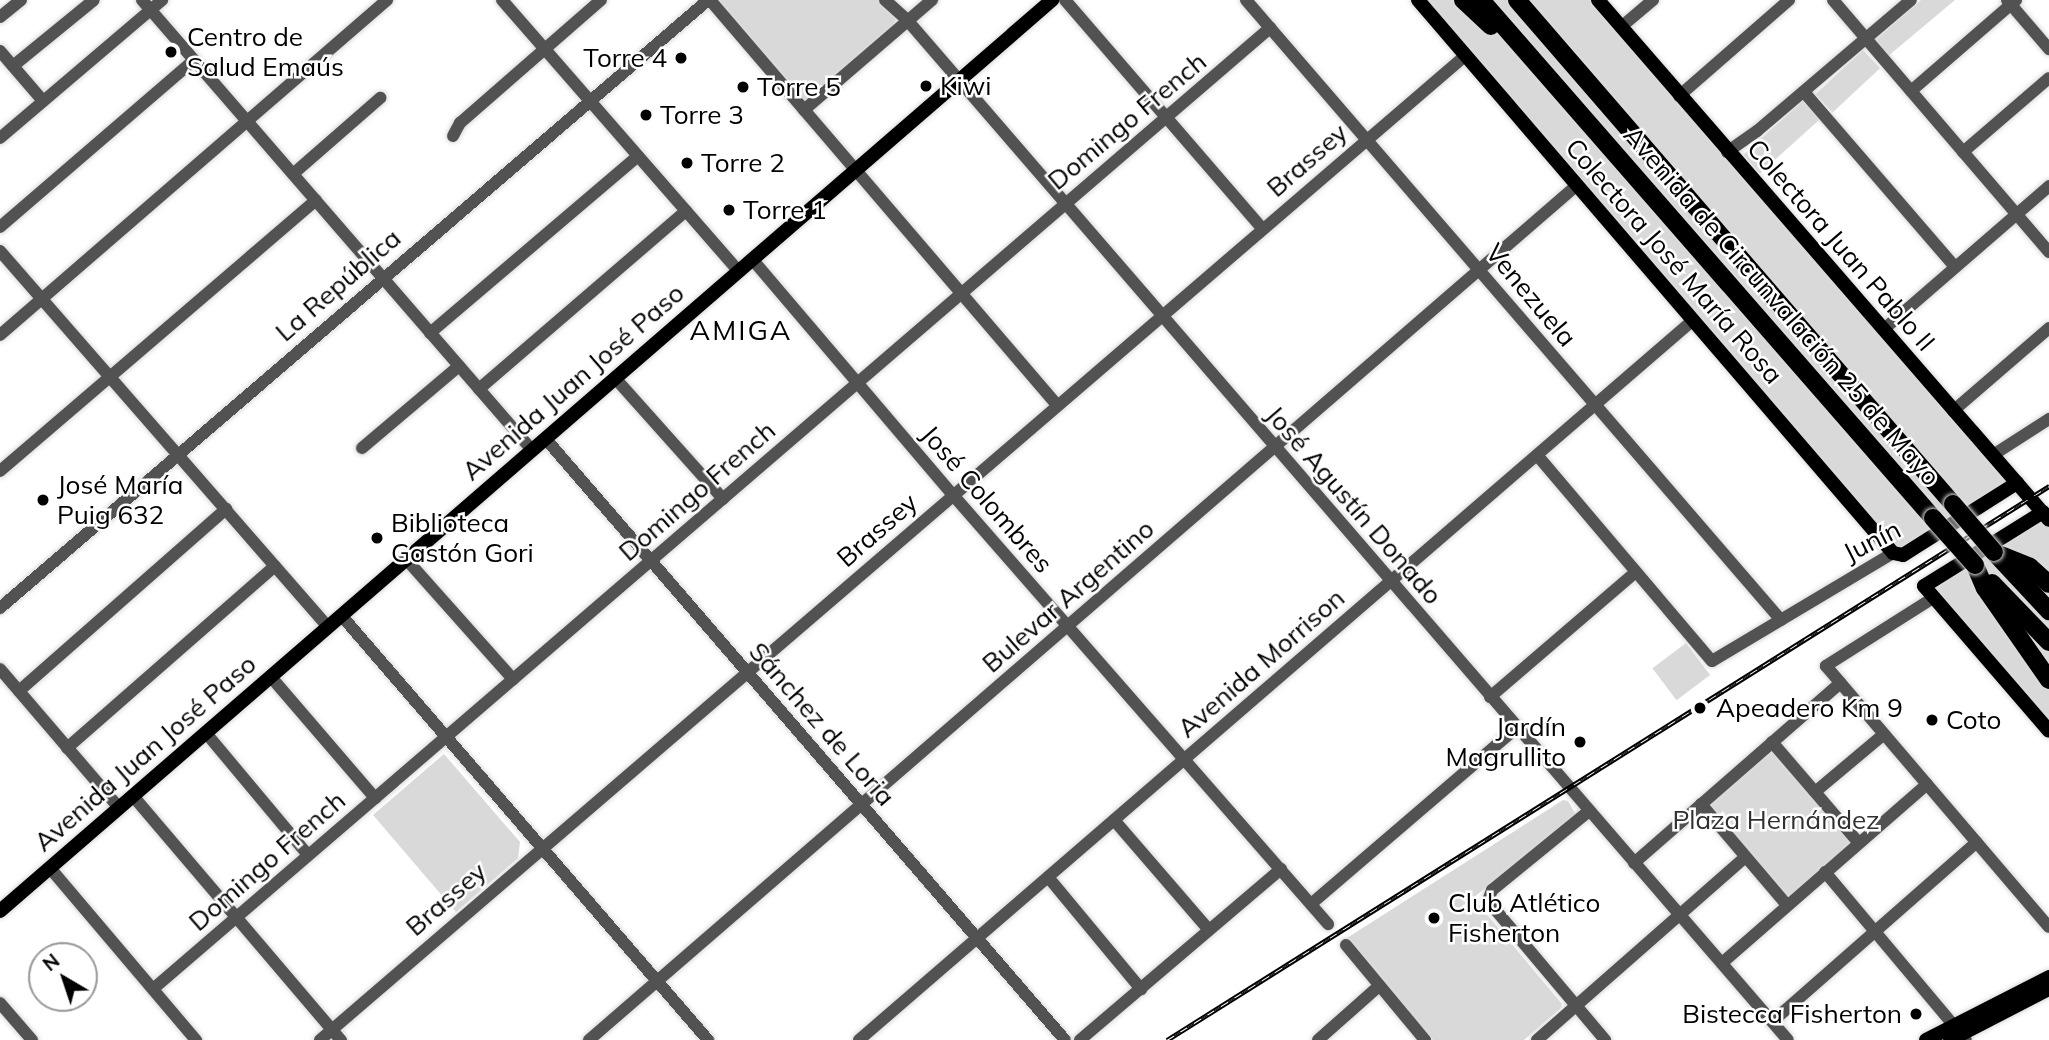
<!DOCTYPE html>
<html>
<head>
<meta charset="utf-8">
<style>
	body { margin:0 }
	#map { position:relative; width:2049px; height:1040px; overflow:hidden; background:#fff; font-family:Mulish,sans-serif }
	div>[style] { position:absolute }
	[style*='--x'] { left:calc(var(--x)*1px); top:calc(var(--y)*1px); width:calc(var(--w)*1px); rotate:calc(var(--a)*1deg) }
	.green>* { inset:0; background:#d9d9d9; transform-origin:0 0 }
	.roads { filter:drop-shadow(0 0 2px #dbdbdb) drop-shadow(0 0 2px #dbdbdb) }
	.minor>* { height:12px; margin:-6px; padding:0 6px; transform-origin:6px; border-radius:6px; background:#525252 }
	.major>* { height:14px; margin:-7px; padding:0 7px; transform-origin:7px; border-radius:7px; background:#000 }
	.highway>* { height:18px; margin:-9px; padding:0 9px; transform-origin:9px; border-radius:9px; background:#000 }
	.rail>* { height:5px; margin-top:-2.5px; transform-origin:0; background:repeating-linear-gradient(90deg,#fff 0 8px,#000 0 16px); box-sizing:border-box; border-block:2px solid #000 }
	.bridges { filter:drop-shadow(0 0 2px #dbdbdb) drop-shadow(0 0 2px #dbdbdb) }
	.highway-bridge>* { height:18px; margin:-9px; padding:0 9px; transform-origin:9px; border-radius:9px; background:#000 }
	.dots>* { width:19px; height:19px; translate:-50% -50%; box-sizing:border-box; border:4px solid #fff; border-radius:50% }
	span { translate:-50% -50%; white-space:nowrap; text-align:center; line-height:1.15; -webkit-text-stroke:5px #fff; paint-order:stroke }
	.poi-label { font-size:26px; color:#000 }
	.left { translate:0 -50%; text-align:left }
	.right { translate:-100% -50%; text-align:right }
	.street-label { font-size:26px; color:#000 }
	.park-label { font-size:26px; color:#303030 }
	.neighbourhood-label { font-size:28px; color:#000; letter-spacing:2px }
	.north { position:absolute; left:28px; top:942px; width:70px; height:70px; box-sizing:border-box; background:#fff; border:2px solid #999; border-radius:50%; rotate:321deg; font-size:19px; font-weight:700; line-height:28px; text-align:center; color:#000 }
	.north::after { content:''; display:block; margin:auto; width:24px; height:32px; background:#000; clip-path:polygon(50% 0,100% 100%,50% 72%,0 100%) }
</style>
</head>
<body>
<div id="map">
	<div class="green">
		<i style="clip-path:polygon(718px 0,878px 0,896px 18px,892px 31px,804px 102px,717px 3px)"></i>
		<i style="clip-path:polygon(1418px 0,1598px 0,2017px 483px,1903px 555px)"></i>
		<i style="clip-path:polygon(1921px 0,1955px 0,1887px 57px,1874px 41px)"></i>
		<i style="left:1863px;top:50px;width:25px;height:65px;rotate:47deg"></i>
		<i style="left:1804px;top:100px;width:25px;height:82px;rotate:48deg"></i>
		<i style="clip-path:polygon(2043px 512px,2049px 520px,2049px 731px,1924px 586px)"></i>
		<i style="left:1686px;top:643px;width:40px;height:42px;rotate:53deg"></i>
		<i style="left:1772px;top:742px;width:133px;height:94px;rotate:49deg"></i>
		<i style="clip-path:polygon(444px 754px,520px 842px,518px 858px,456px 912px,373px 815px)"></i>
		<i style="clip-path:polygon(1563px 800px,1568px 801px,1576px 815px,1473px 898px,1562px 1004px,1561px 1008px,1524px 1040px,1433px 1040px,1347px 938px)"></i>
	</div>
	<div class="roads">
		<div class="minor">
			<i style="--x:142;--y:0;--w:595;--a:49.09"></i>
			<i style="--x:502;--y:0;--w:359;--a:48.9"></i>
			<i style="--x:710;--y:0;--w:533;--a:49.41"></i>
			<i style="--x:885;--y:0;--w:31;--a:42"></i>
			<i style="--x:908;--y:21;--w:1346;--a:49.19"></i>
			<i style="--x:1065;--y:0;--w:301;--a:49.2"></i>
			<i style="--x:1246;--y:0;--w:819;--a:49.21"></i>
			<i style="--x:1833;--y:0;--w:332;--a:49.4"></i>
			<i style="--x:2007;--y:0;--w:65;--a:49.4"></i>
			<i style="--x:0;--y:17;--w:27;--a:-39"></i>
			<i style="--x:1621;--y:27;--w:42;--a:-40.2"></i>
			<i style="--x:0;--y:51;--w:66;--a:49.3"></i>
			<i style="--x:13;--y:66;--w:104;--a:-39.2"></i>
			<i style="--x:1911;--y:91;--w:139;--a:-40.9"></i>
			<i style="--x:1804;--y:92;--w:231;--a:49.2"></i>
			<i style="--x:1679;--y:96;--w:146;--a:-41.1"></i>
			<i style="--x:804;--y:110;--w:169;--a:-40.7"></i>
			<i style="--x:453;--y:136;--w:15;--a:-62"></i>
			<i style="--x:460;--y:123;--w:187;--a:-41.1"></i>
			<i style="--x:0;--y:138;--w:213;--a:-40.4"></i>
			<i style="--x:1727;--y:152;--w:37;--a:-35"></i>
			<i style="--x:1757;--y:131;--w:202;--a:-40.4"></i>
			<i style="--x:1963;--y:152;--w:113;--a:-40.7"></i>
			<i style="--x:293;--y:174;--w:116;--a:-41.1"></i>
			<i style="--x:0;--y:227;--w:256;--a:-40.7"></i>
			<i style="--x:0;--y:251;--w:499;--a:48.9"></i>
			<i style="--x:752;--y:259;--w:310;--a:49.6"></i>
			<i style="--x:953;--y:495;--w:570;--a:48.84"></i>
			<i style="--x:1883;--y:330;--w:220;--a:-40.9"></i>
			<i style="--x:430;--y:333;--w:273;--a:-40.4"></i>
			<i style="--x:0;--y:335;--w:512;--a:-40.88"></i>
			<i style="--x:615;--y:378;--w:162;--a:48.2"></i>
			<i style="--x:479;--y:389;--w:273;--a:-40.7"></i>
			<i style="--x:1953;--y:411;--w:127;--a:-40.8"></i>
			<i style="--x:545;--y:438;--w:795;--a:49.18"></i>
			<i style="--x:362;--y:448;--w:127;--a:-40.2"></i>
			<i style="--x:1537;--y:455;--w:270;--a:49.7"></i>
			<i style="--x:1712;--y:661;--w:211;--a:-30.8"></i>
			<i style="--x:1993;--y:455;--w:67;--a:-32.7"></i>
			<i style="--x:0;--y:471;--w:416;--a:-40.6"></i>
			<i style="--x:406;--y:559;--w:161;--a:48.3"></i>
			<i style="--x:1933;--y:598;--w:127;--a:147.6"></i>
			<i style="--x:1826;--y:666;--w:343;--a:49.5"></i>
			<i style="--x:0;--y:608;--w:933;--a:-40.65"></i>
			<i style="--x:341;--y:615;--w:562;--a:49.19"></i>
			<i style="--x:0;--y:669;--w:183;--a:49.4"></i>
			<i style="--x:271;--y:677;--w:160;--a:49.3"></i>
			<i style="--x:19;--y:691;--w:276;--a:-41.3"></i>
			<i style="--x:1490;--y:697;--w:192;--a:-40.6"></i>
			<i style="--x:206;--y:733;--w:159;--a:50.1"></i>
			<i style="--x:1772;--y:742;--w:133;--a:49.3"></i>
			<i style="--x:67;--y:748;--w:276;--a:-41.2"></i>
			<i style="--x:1815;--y:792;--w:90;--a:-40"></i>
			<i style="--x:133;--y:796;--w:321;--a:49.6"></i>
			<i style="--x:1701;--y:804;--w:133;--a:49.6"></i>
			<i style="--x:1589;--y:811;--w:125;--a:140.8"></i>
			<i style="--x:1492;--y:890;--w:12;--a:110"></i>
			<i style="--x:1488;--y:901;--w:182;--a:49.9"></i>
			<i style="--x:1114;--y:820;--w:145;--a:49.2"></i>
			<i style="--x:1634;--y:863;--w:274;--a:-41.1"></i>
			<i style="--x:50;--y:868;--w:226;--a:49.7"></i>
			<i style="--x:1825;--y:872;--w:219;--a:50"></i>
			<i style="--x:1048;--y:877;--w:146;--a:50.3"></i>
			<i style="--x:1311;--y:904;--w:270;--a:-40.6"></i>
			<i style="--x:1346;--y:945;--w:124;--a:50.3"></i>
			<i style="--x:1722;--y:963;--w:272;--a:-41.1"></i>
			<i style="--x:153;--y:989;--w:1474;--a:-40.71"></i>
			<i style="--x:0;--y:1003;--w:49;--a:49.1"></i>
			<i style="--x:1773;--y:1021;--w:271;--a:-41.3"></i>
			<i style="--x:320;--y:1040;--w:1510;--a:-40.68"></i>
			<i style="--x:589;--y:1040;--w:1307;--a:-40.87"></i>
			<i style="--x:859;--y:1040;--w:1102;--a:-40.8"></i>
			<i style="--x:1080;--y:1040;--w:264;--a:-40.4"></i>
			<i style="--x:1318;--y:1040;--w:81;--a:-41.5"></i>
			<i style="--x:1537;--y:1040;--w:277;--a:-41.3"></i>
		</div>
		<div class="major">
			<i style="--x:1418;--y:0;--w:729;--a:49.34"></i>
			<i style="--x:1893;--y:553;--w:10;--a:11"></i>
			<i style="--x:1903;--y:555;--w:135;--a:-32.3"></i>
			<i style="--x:1598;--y:0;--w:688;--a:49.06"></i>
			<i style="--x:2043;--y:512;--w:140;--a:148.1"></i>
			<i style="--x:1924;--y:586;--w:191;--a:49.2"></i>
			<i style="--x:0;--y:911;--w:1392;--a:-40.89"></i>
			<i style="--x:1926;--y:1040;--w:138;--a:-27.1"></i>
			<i style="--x:1950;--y:1040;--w:111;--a:-27.3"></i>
		</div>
		<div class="highway">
			<i style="--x:1463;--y:0;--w:38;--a:43"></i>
			<i style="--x:1481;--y:0;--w:687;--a:48.89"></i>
			<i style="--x:1517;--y:0;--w:666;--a:49.14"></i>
			<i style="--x:1994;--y:552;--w:81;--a:47"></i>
			<i style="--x:2001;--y:555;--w:31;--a:22"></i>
			<i style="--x:2030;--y:567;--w:25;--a:42"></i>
			<i style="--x:1975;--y:565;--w:25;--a:67"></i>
			<i style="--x:1985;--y:588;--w:112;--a:55.2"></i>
			<i style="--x:1992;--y:583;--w:82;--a:46"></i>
		</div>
	</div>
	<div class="rail">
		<i style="--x:1167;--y:1040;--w:1042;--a:-32.13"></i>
	</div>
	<div class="bridges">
		<div class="highway-bridge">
			<i style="--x:1953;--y:504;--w:63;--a:49.5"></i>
			<i style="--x:1933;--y:518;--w:63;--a:48.2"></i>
		</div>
	</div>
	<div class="dots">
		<i style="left:171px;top:52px;background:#000"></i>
		<i style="left:681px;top:58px;background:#000"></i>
		<i style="left:926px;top:86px;background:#000"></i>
		<i style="left:743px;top:87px;background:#000"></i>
		<i style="left:646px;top:115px;background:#000"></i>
		<i style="left:687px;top:163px;background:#000"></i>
		<i style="left:729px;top:210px;background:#000"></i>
		<i style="left:43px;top:500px;background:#000"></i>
		<i style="left:377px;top:538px;background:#000"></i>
		<i style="left:1700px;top:708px;background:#000"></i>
		<i style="left:1932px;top:720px;background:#000"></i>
		<i style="left:1580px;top:742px;background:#000"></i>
		<i style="left:1434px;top:918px;background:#000"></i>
		<i style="left:1916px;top:1014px;background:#000"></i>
	</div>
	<div class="poi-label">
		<span class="left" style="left:187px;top:52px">Centro de<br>Salud Emaús</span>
		<span class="right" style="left:667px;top:58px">Torre 4</span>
		<span class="left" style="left:940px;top:86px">Kiwi</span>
		<span class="left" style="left:757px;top:87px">Torre 5</span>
		<span class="left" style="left:660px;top:115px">Torre 3</span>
		<span class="left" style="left:701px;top:163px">Torre 2</span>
		<span class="left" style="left:743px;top:210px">Torre 1</span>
		<span class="left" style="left:57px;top:500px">José María<br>Puig 632</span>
		<span class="left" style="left:391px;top:538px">Biblioteca<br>Gastón Gori</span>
		<span class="left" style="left:1716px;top:708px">Apeadero Km 9</span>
		<span class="left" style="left:1946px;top:720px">Coto</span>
		<span class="right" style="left:1566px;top:742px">Jardín<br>Magrullito</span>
		<span class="left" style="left:1448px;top:918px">Club Atlético<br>Fisherton</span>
		<span class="right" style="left:1902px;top:1014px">Bistecca Fisherton</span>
	</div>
	<div class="street-label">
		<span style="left:1127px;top:121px;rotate:-40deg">Domingo French</span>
		<span style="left:1307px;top:160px;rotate:-41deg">Brassey</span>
		<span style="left:1841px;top:245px;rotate:49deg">Colectora Juan Pablo II</span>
		<span style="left:1674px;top:261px;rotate:49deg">Colectora José María Rosa</span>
		<span style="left:338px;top:285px;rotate:-41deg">La República</span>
		<span style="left:1531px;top:295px;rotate:50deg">Venezuela</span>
		<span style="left:1782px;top:306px;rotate:49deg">Avenida de Circunvalación 25 de Mayo</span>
		<span style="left:573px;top:382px;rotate:-41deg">Avenida Juan José Paso</span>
		<span style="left:697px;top:491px;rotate:-41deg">Domingo French</span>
		<span style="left:987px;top:499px;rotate:49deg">José Colombres</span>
		<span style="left:1354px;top:505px;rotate:49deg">José Agustín Donado</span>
		<span style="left:877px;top:530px;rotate:-41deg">Brassey</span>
		<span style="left:1872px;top:541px;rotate:-27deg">Junín</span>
		<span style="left:1068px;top:596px;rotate:-41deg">Bulevar Argentino</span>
		<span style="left:1261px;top:663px;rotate:-41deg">Avenida Morrison</span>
		<span style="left:822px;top:724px;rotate:49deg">Sánchez de Loria</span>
		<span style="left:145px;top:753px;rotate:-41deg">Avenida Juan José Paso</span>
		<span style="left:267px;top:861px;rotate:-41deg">Domingo French</span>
		<span style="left:446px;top:899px;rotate:-41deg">Brassey</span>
	</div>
	<div class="park-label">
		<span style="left:1776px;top:820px">Plaza Hernández</span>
	</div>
	<div class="neighbourhood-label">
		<span style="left:741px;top:330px">AMIGA</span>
	</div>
	<div class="north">N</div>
</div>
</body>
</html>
